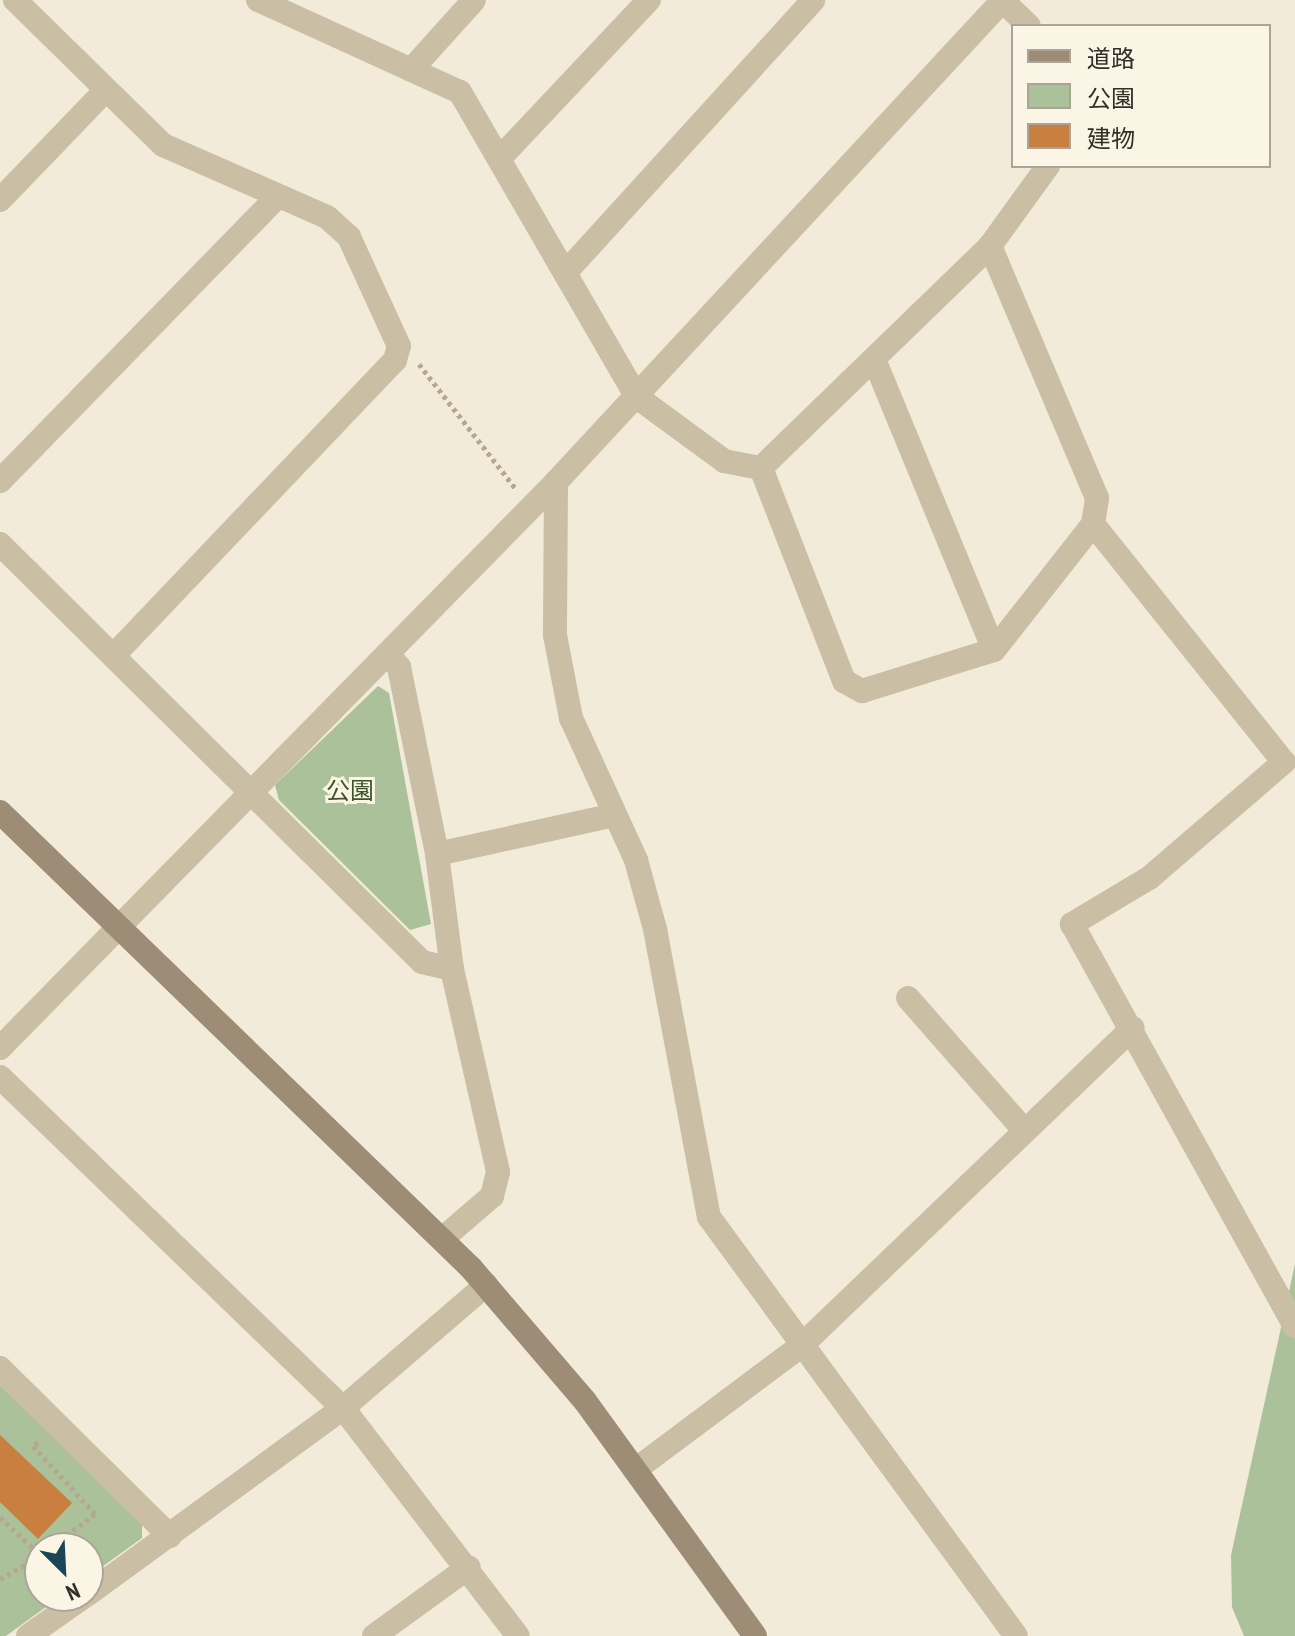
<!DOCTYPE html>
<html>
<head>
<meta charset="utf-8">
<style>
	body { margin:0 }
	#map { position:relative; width:1295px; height:1636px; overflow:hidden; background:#f2ebd9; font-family:"PT Sans Narrow","Noto Sans JP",sans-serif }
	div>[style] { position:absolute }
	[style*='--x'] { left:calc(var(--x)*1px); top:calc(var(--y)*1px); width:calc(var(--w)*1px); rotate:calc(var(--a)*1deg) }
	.green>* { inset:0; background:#abc199 }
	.building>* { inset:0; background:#c97f40 }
	.path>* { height:5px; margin-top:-2.5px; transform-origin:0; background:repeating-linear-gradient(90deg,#b6a88f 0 4px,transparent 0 8px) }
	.street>* { height:24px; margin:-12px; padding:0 12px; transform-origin:12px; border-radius:12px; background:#cabea5 }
	.secondary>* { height:24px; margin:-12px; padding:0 12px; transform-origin:12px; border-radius:12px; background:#9e8d76 }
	span { translate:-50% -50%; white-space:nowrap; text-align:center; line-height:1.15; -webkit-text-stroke:6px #faf5e5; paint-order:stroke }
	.park-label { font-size:24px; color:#3b5429 }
	.legend { position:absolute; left:1011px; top:24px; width:260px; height:144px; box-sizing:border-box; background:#faf5e5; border:2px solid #aba599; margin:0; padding:10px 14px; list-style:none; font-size:24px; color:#352e26 }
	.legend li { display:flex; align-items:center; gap:16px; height:40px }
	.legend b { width:40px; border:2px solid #aba599 }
	.north { position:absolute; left:24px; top:1532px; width:80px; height:80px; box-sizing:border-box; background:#faf5e5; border:2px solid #aba599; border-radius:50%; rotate:156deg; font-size:22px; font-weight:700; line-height:32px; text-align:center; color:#352e26 }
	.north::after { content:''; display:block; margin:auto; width:28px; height:36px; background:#1b4658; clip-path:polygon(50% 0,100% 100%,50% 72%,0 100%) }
</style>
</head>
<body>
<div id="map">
	<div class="green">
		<i style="clip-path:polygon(378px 686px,389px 693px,431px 924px,410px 930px,279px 800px,275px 785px)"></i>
		<i style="clip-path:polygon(1295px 1264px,1295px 1636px,1244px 1636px,1232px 1607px,1231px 1555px)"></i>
		<i style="clip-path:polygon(0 1385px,142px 1523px,142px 1538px,88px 1577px,88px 1548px,40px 1548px,40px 1596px,61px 1596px,6px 1636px,0 1636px)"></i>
	</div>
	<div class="building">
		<i style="clip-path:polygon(0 1435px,72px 1503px,38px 1539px,0 1502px)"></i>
	</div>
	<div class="path">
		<i style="--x:419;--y:364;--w:158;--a:52.2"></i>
		<i style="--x:38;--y:1442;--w:6;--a:141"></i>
		<i style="--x:33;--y:1446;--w:92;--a:47.6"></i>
		<i style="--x:95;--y:1514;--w:56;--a:142.9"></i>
		<i style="--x:0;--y:1517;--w:55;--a:43.5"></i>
		<i style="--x:0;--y:1579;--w:46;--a:-29.9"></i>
	</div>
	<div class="street">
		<i style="--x:15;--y:0;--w:207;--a:44.4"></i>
		<i style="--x:163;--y:145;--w:179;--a:23.7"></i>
		<i style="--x:327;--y:217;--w:30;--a:42"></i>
		<i style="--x:349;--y:237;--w:120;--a:65.4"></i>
		<i style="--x:399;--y:346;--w:15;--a:106"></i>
		<i style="--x:395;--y:360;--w:407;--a:133.6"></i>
		<i style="--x:258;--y:0;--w:222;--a:24.5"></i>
		<i style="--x:460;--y:92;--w:353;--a:59.9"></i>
		<i style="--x:637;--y:397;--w:108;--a:36.3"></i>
		<i style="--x:724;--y:461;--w:38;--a:11"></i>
		<i style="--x:761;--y:468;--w:229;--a:68.7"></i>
		<i style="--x:844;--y:681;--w:21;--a:29"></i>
		<i style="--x:862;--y:691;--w:138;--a:-17.3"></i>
		<i style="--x:994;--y:650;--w:160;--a:-51.8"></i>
		<i style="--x:1093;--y:524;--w:26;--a:-81"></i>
		<i style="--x:1097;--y:498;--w:274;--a:-113"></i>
		<i style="--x:1002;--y:0;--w:37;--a:44"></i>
		<i style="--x:1003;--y:0;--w:657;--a:132.84"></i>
		<i style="--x:556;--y:482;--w:153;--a:90.4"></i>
		<i style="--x:555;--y:635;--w:85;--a:79.1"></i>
		<i style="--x:571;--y:718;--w:156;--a:65.4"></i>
		<i style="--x:636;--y:860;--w:72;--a:74.6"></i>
		<i style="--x:655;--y:929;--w:293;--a:79.4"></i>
		<i style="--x:709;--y:1217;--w:519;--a:53.77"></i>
		<i style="--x:411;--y:70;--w:94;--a:-48"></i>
		<i style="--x:499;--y:159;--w:219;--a:-46.7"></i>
		<i style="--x:0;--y:200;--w:151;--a:-46.1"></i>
		<i style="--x:565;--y:273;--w:369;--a:-47.7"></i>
		<i style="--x:876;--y:364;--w:309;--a:67.6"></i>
		<i style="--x:761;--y:468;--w:319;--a:-44.1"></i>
		<i style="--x:990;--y:246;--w:99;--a:-54.1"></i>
		<i style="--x:0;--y:481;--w:397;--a:-45.7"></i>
		<i style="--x:1093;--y:524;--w:305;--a:51.3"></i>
		<i style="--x:1284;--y:762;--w:178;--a:139.3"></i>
		<i style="--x:1149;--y:878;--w:90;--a:149.1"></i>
		<i style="--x:1072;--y:924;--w:460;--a:61"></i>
		<i style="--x:0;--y:544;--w:594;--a:44.73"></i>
		<i style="--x:422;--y:962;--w:31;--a:13"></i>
		<i style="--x:387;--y:654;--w:18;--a:47"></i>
		<i style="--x:399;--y:667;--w:191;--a:78.5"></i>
		<i style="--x:437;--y:854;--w:116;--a:82.6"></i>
		<i style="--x:452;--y:969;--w:208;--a:77.2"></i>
		<i style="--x:498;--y:1172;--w:25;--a:104"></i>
		<i style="--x:492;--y:1196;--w:66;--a:139.3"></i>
		<i style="--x:437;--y:854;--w:177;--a:-12.4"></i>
		<i style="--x:908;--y:998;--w:177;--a:48.7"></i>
		<i style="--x:0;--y:1048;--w:793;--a:-45.51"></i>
		<i style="--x:0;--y:1077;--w:477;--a:44"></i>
		<i style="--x:343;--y:1408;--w:287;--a:52.5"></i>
		<i style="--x:0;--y:1368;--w:239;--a:44.7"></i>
		<i style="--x:635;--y:1470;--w:209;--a:-36.8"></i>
		<i style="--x:802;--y:1345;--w:458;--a:-43.8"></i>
		<i style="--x:88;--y:1594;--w:316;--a:-36.1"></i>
		<i style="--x:343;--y:1408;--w:189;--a:-40.7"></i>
		<i style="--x:28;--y:1636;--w:70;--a:-35.1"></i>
		<i style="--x:374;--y:1636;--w:117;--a:-36"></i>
	</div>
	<div class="secondary">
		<i style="--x:0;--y:812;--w:656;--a:44.07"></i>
		<i style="--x:471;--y:1268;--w:175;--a:49.4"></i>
		<i style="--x:585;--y:1401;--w:290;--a:54.1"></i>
	</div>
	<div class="park-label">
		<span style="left:350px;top:791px">公園</span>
	</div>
	<ul class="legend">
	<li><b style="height:10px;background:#9e8d76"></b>道路</li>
	<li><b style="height:22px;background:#abc199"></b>公園</li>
	<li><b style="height:22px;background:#c97f40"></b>建物</li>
	</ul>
	<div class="north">N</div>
</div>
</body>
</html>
